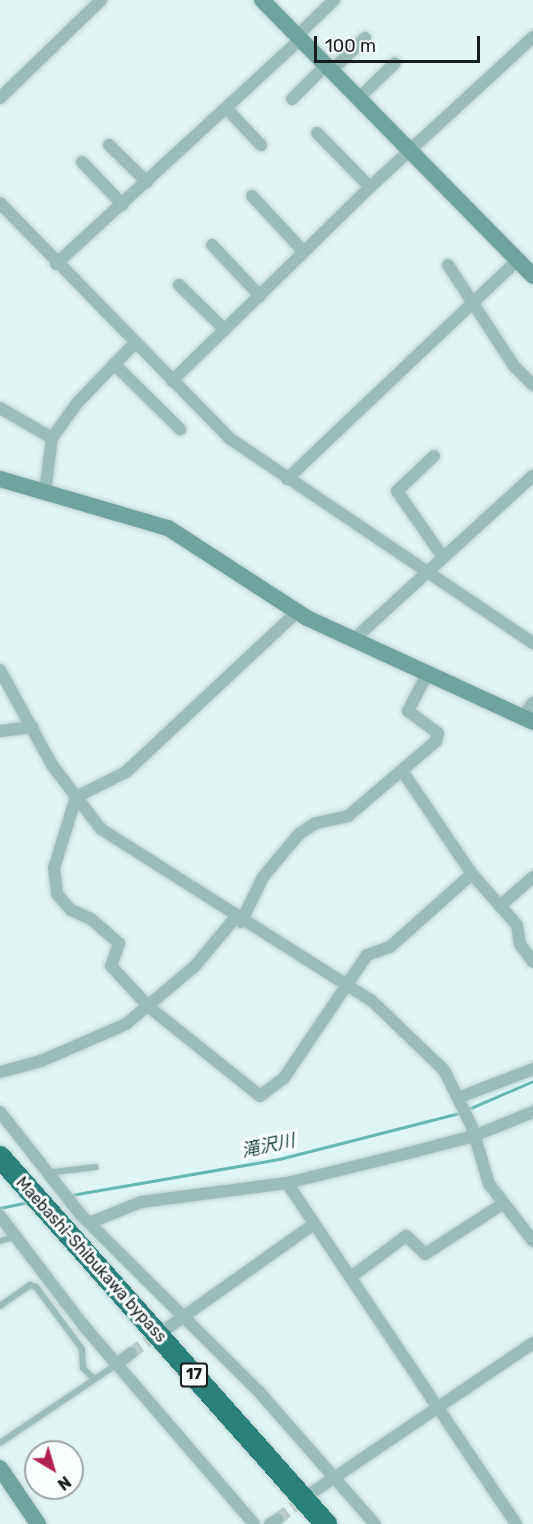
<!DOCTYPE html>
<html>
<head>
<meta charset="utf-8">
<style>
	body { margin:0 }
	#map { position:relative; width:533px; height:1524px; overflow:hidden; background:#dff6f4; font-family:Rubik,"Noto Sans JP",sans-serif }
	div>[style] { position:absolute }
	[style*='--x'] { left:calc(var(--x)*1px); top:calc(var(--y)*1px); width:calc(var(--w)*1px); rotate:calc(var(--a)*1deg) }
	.stream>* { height:3px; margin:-1.5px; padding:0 1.5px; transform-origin:1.5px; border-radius:1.5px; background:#67b8b2 }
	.street-tunnel>* { height:12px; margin-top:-6px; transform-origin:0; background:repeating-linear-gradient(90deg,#b7cbc9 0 12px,transparent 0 18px) }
	.roads { filter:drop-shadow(0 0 2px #bfd3d2) drop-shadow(0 0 2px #bfd3d2) }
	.lane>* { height:6px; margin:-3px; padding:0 3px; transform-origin:3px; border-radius:3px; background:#9bbdb9 }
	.street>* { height:12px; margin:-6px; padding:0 6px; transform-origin:6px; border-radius:6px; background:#9bbdb9 }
	.secondary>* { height:16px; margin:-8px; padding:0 8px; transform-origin:8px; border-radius:8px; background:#70a39e }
	.highway>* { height:22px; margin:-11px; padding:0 11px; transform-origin:11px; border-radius:11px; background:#2a807a }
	span { translate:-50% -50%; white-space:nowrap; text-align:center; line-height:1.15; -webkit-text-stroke:6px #faffff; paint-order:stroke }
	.shield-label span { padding:2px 4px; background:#faffff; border:2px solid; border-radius:4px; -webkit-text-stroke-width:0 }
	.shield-label { font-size:15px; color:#161e1d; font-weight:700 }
	.street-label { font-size:16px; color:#161e1d }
	.water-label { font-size:18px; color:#173f3c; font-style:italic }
	.north { position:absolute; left:24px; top:1440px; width:60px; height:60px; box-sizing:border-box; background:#faffff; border:2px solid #9fa5a5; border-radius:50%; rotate:142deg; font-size:16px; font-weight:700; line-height:24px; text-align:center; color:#161e1d }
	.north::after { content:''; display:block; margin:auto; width:21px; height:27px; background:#b22250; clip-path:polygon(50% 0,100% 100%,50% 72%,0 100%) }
	.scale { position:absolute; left:314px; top:36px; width:166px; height:27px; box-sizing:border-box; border:3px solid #161e1d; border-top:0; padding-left:8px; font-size:18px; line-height:21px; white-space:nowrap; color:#161e1d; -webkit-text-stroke:4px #faffff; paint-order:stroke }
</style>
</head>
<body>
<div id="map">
	<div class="stream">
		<i style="--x:466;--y:1110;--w:73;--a:-23.4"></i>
		<i style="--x:71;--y:1195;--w:211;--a:-9.8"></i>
		<i style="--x:279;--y:1159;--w:187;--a:-14.3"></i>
		<i style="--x:0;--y:1208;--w:30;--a:-12"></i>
	</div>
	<div class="street-tunnel">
		<i style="--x:131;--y:1353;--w:35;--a:-35"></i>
		<i style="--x:278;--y:1519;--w:37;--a:-38"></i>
	</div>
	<div class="roads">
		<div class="lane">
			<i style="--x:46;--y:1173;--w:50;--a:-6.8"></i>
			<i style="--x:0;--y:1241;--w:17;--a:-17"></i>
			<i style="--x:0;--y:1306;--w:37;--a:-35"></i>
			<i style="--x:30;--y:1285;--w:6;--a:18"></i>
			<i style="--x:36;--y:1287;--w:77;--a:53.4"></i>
			<i style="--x:82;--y:1349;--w:19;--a:87"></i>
			<i style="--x:83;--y:1368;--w:16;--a:45"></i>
			<i style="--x:0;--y:1443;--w:141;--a:-34"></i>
		</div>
		<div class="street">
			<i style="--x:297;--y:36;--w:52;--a:-44.2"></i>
			<i style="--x:330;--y:72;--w:49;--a:-44.2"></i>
			<i style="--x:361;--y:96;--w:47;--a:-44.1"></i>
			<i style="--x:0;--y:98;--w:141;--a:-44.1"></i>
			<i style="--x:292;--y:99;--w:47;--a:-45"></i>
			<i style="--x:226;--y:108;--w:51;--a:46.6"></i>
			<i style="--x:317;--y:133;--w:76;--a:45.5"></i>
			<i style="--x:109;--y:145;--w:53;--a:44.2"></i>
			<i style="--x:82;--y:162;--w:59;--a:46.4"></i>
			<i style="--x:252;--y:196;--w:76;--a:47.1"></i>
			<i style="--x:0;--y:203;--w:328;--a:45.7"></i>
			<i style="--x:229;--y:438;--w:367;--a:34"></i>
			<i style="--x:212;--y:245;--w:70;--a:46.7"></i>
			<i style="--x:56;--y:264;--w:331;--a:-42.6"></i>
			<i style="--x:448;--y:265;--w:121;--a:56.8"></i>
			<i style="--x:514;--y:366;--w:27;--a:45"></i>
			<i style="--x:179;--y:285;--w:64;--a:44.4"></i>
			<i style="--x:114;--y:364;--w:93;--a:44.6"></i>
			<i style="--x:172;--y:381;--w:277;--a:-44.4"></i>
			<i style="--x:370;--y:187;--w:222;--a:-42.6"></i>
			<i style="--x:0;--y:408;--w:60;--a:30"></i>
			<i style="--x:434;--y:456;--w:51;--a:136.6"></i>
			<i style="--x:397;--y:491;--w:79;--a:55.3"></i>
			<i style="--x:287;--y:479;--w:318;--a:-43.5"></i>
			<i style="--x:45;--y:492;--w:54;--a:-82.6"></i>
			<i style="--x:52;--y:438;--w:44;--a:-54.2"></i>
			<i style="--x:78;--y:402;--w:81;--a:-46"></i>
			<i style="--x:298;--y:611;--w:236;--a:136.9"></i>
			<i style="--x:126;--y:772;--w:56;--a:153.4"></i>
			<i style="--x:76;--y:797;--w:74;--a:107.2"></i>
			<i style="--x:54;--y:868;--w:26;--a:83"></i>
			<i style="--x:57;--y:894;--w:21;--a:49"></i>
			<i style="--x:71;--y:910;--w:22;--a:24"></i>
			<i style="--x:91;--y:919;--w:37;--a:41"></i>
			<i style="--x:119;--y:943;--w:24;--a:109"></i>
			<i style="--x:111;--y:966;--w:56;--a:47.2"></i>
			<i style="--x:149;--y:1007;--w:142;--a:38.7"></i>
			<i style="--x:260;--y:1096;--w:30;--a:-37"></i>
			<i style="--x:284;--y:1078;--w:148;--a:-56"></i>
			<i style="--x:367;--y:955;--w:24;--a:-19"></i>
			<i style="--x:390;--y:947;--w:110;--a:-41.7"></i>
			<i style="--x:352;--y:641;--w:245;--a:-42.4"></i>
			<i style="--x:0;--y:670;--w:108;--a:61.3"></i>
			<i style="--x:52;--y:765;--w:81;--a:52.6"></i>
			<i style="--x:101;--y:829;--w:321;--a:32.4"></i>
			<i style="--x:372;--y:1001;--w:100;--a:43.8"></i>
			<i style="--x:444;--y:1070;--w:64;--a:63.8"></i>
			<i style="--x:472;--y:1127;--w:59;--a:73.4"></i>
			<i style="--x:489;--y:1184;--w:72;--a:52.3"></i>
			<i style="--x:522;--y:717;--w:18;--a:-52"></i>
			<i style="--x:0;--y:731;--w:33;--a:-7"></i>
			<i style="--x:403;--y:772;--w:123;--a:55.9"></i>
			<i style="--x:472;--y:874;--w:68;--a:48.6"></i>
			<i style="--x:517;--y:925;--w:19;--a:81"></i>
			<i style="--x:520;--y:944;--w:22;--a:54"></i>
			<i style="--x:500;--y:906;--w:44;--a:-41.3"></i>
			<i style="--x:241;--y:922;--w:50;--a:-63.9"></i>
			<i style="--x:263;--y:877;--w:56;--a:-50.1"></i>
			<i style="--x:299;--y:834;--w:20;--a:-33"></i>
			<i style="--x:316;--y:823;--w:33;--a:-12"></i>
			<i style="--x:348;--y:816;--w:116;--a:-40.4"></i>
			<i style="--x:436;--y:741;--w:8;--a:-76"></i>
			<i style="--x:438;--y:733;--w:37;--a:-144"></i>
			<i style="--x:408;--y:711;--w:42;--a:-62.8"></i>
			<i style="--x:0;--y:1072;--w:42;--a:-15"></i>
			<i style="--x:41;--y:1061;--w:93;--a:-23.5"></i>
			<i style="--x:126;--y:1024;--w:90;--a:-40"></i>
			<i style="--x:195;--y:966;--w:62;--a:-50.2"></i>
			<i style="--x:460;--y:1097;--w:78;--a:-21"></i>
			<i style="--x:0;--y:1112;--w:131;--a:51.8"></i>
			<i style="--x:81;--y:1215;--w:254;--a:44.8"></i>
			<i style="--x:261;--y:1394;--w:173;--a:48.8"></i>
			<i style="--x:287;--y:1183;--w:411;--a:56.1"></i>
			<i style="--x:0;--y:1216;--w:137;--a:52.7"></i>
			<i style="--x:83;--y:1325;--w:262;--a:49.3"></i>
			<i style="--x:89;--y:1223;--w:56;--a:-22"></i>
			<i style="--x:141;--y:1202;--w:147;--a:-7.4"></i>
			<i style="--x:287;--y:1183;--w:113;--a:-13.8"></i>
			<i style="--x:397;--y:1156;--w:80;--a:-14.6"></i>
			<i style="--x:474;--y:1136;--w:64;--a:-22.1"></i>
			<i style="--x:351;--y:1277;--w:69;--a:-36.7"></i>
			<i style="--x:406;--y:1236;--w:26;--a:43"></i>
			<i style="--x:425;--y:1254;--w:90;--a:-32.8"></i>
			<i style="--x:169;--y:1327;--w:178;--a:-35.4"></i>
			<i style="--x:117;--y:1364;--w:18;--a:-38"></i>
			<i style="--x:313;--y:1492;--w:266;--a:-34.1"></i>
			<i style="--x:270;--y:1524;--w:9;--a:-32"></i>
		</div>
		<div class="secondary">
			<i style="--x:262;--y:0;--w:387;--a:45.5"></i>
			<i style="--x:0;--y:479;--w:175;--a:16.3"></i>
			<i style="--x:168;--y:528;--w:166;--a:32.9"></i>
			<i style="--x:307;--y:618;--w:249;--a:24.7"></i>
			<i style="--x:0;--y:1468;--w:68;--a:55.8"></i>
		</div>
		<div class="highway">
			<i style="--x:0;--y:1157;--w:491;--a:48.4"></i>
		</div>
	</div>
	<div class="shield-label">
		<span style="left:194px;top:1375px">17</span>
	</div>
	<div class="street-label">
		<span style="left:91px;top:1260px;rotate:48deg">Maebashi-Shibukawa bypass</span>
	</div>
	<div class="water-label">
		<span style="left:268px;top:1146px;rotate:-12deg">滝沢川</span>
	</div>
	<div class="north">N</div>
	<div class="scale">100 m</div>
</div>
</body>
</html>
